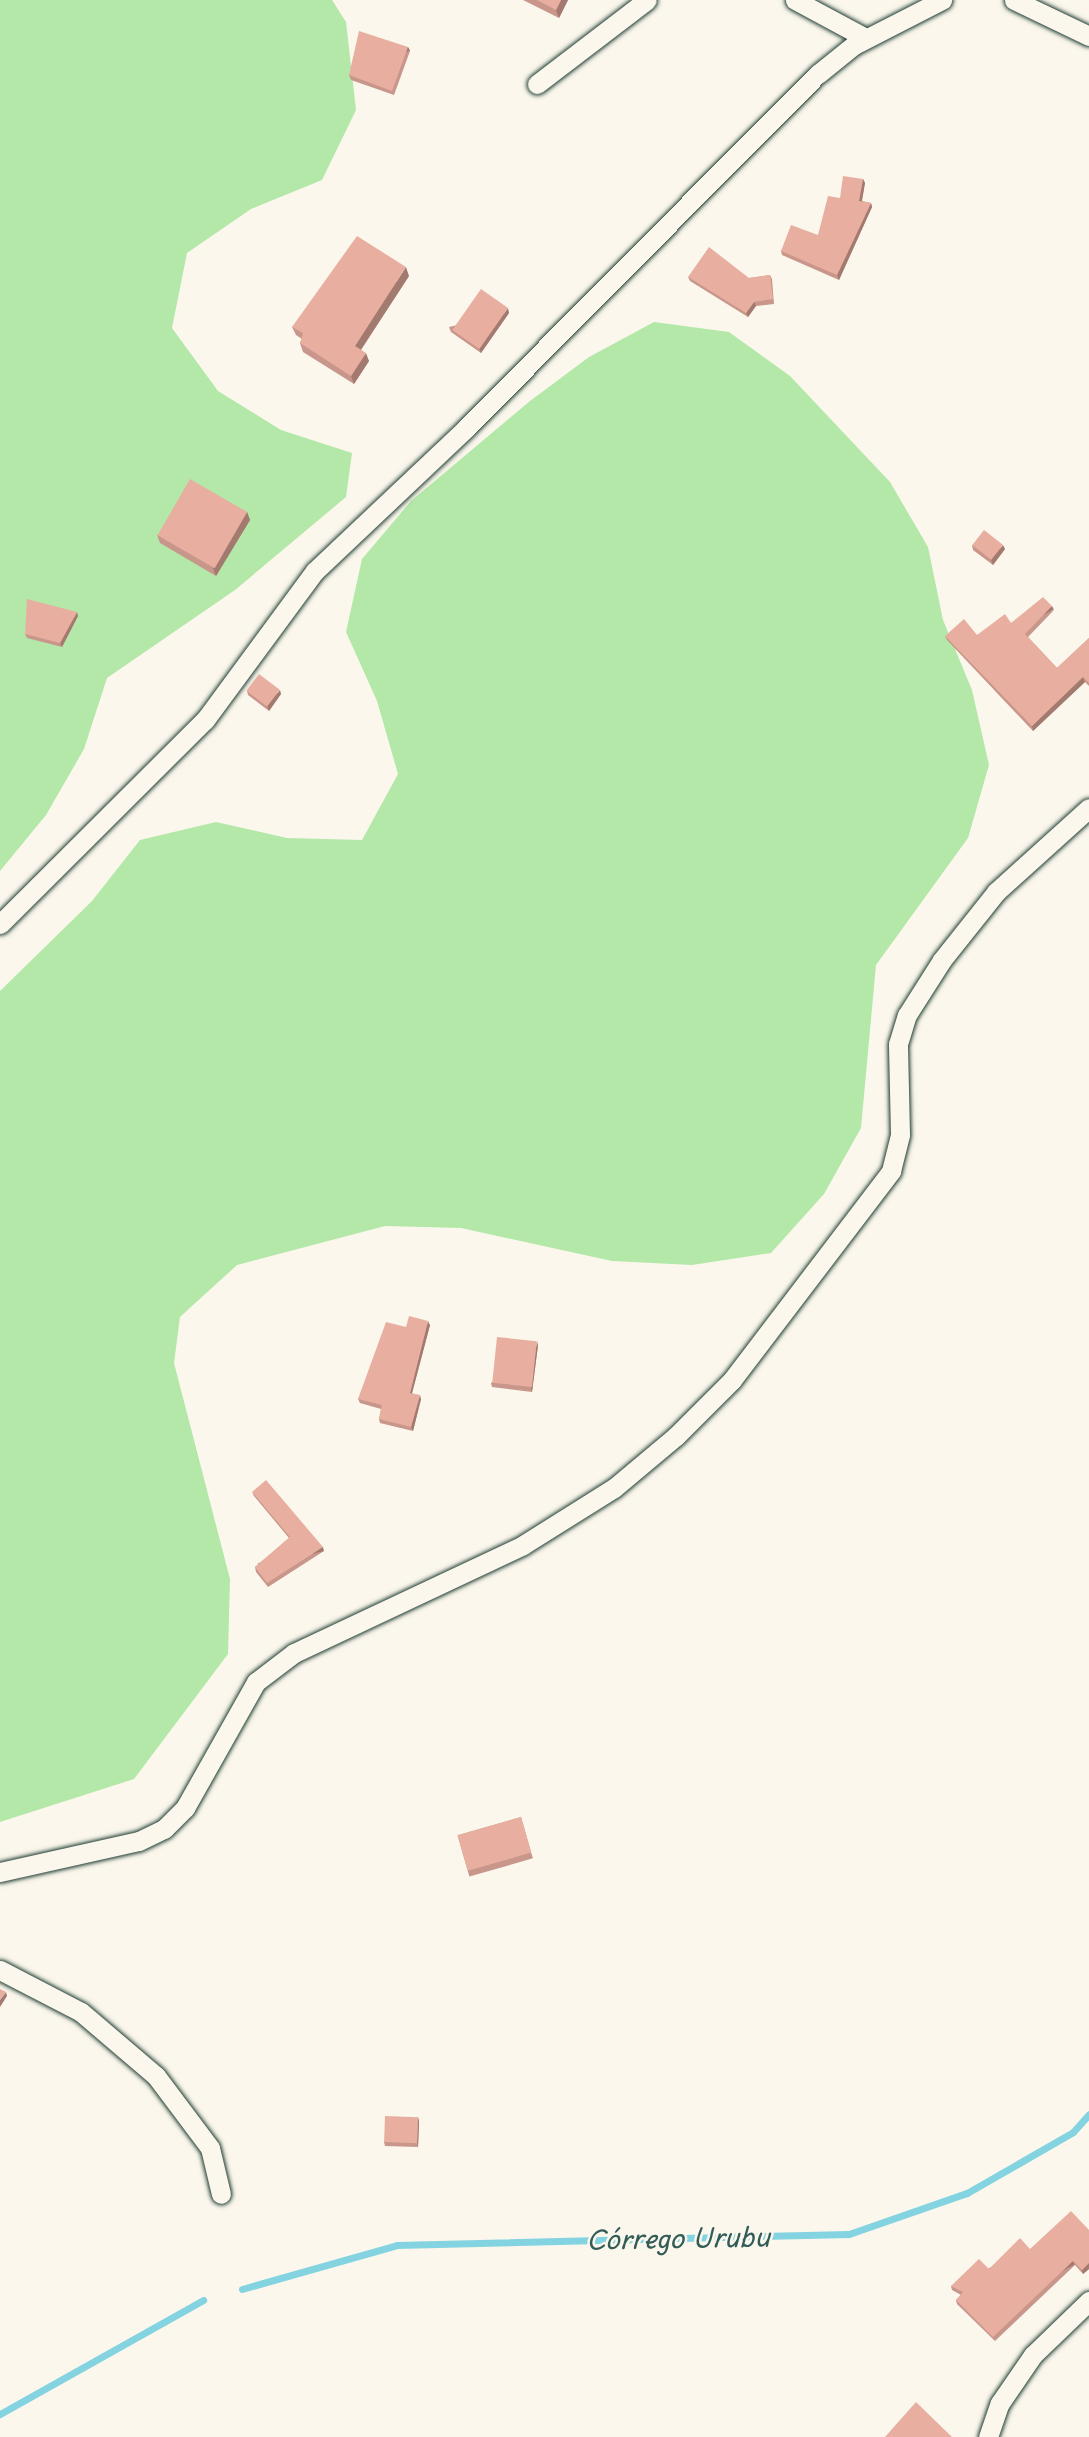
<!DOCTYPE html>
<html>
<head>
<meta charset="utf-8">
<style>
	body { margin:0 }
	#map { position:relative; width:1089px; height:2437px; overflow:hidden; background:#fbf7ec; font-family:"Playpen Sans",sans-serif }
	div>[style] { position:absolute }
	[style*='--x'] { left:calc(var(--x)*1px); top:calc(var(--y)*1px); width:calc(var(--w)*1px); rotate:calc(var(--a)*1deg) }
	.green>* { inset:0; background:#b3e8a9 }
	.stream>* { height:7px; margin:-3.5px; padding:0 3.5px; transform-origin:3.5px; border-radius:3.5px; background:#84d3e1 }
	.roads { filter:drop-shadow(0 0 2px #1f3d34) drop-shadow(0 0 2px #1f3d34) }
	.street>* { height:19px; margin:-9.5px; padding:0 9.5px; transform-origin:9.5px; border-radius:9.5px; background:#fbf7ec }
	.wall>* { inset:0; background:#c8968a; transform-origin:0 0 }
	.shaded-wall>* { inset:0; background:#a27a70; transform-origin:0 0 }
	.building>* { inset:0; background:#e8afa0; transform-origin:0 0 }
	span { translate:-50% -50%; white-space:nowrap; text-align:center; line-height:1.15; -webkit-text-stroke:5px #fbf7ec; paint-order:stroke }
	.water-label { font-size:26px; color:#335b57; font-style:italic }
</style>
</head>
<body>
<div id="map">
	<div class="green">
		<i style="clip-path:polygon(0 0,332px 0,346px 22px,356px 110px,322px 180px,251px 209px,187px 253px,172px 328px,218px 391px,281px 430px,352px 453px,346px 497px,235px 590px,107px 678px,84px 749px,46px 815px,0 871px)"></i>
		<i style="clip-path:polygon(654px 322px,729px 332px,790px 376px,890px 482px,928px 547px,943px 620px,972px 690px,989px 765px,968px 838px,876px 965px,861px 1128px,824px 1194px,771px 1253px,692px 1265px,612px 1261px,461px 1228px,385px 1226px,237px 1265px,180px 1317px,174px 1363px,230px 1579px,228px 1654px,134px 1779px,0 1822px,0 991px,92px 901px,140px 840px,216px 822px,287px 838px,362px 840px,398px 774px,377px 701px,346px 632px,362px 559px,411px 501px,530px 401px,589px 357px)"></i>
	</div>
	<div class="stream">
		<i style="--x:242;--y:2289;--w:161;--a:-15.8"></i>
		<i style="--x:397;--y:2245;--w:452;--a:-1.4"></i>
		<i style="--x:849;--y:2234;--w:125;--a:-19.2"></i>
		<i style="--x:967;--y:2193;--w:122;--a:-29.9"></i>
		<i style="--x:1073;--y:2132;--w:24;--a:-48"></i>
		<i style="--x:0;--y:2414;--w:233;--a:-29.3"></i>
	</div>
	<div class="roads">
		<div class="street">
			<i style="--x:795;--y:0;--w:81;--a:28.2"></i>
			<i style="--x:1014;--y:0;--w:83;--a:25.6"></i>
			<i style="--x:537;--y:84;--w:138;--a:-37.4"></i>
			<i style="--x:0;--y:924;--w:289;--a:-44.9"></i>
			<i style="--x:205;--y:720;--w:185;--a:-53.6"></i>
			<i style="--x:315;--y:571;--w:208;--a:-43.4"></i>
			<i style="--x:466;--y:428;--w:499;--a:-45.2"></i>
			<i style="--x:818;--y:74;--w:46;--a:-38.9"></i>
			<i style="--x:854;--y:45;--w:99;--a:-27.1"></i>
			<i style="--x:0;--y:1872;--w:142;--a:-12.6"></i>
			<i style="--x:139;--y:1841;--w:28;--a:-26"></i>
			<i style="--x:164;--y:1829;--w:30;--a:-45"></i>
			<i style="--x:185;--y:1808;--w:145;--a:-60.6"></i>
			<i style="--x:256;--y:1682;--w:48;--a:-37.3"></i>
			<i style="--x:294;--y:1653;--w:253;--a:-25.2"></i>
			<i style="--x:523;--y:1545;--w:107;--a:-32.1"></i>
			<i style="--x:614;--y:1488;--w:81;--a:-40"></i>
			<i style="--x:676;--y:1436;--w:79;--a:-45"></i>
			<i style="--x:732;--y:1380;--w:263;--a:-52.7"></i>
			<i style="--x:891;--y:1171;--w:38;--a:-76"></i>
			<i style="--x:900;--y:1134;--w:90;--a:-91.3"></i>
			<i style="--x:898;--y:1044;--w:30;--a:-73"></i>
			<i style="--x:907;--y:1015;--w:65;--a:-57.5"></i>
			<i style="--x:942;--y:960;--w:87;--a:-51.5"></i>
			<i style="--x:996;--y:892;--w:125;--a:-42.1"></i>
			<i style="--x:0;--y:1970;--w:91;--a:27.4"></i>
			<i style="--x:81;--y:2012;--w:99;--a:40.5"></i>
			<i style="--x:156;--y:2076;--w:90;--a:53.1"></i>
			<i style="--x:210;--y:2148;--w:47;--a:76.6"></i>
			<i style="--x:988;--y:2437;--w:36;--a:-71"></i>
			<i style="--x:1000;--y:2403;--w:58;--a:-55.5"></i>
			<i style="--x:1033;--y:2355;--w:78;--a:-44"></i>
		</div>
	</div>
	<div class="wall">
		<i style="clip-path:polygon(523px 0,568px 0,559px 18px)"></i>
		<i style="clip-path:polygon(408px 47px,410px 51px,394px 95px,351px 80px,349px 75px)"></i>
		<i style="clip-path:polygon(863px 179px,865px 183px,862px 201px,871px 203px,872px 207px,839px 280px,782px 255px,781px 251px,818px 235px,840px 198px)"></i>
		<i style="clip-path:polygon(770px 275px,772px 279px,774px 304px,756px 306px,748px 317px,690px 281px,688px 277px,749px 278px)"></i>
		<i style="clip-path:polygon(409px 276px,361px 350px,369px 361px,354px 384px,303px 352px,300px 343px,302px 339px,296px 335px,292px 327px)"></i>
		<i style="clip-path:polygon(509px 313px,481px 353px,451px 332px,449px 327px)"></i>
		<i style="clip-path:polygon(247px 512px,250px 520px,216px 576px,160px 543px,157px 535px)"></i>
		<i style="clip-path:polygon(972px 545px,1005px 549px,993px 565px,973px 550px)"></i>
		<i style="clip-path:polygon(1054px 610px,1028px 637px,1057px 668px,1089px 638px,1089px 686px,1085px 682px,1033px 731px,947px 640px,945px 636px,977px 635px,1011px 623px)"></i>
		<i style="clip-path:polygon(78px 616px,62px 647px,27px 638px,25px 634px)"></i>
		<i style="clip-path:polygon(247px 691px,281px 694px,269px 711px,248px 695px)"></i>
		<i style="clip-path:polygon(430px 1325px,412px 1393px,421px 1399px,413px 1431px,380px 1423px,379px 1419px,381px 1409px,360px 1403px,358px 1399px,406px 1327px)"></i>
		<i style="clip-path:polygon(538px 1345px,532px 1392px,492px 1387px,491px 1383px)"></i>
		<i style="clip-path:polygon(252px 1492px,324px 1551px,268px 1587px,256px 1572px,255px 1567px,289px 1538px,254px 1496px)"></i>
		<i style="left:521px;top:1817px;width:43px;height:66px;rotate:74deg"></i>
		<i style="clip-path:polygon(418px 2117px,419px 2122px,418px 2147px,385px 2146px,384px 2142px)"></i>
		<i style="clip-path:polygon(1089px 2230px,1089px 2269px,1083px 2274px,1075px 2265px,995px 2341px,957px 2304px,956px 2300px,961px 2295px,952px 2290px,951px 2286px,1030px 2249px)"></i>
	</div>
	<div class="shaded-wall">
		<i style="clip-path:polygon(561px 0,568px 0,559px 18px,556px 10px)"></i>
		<i style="left:408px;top:47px;width:4px;height:47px;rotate:63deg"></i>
		<i style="clip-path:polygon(863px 179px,865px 183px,861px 205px,859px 201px)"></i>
		<i style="clip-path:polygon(871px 203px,872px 207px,839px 280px,837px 275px)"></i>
		<i style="clip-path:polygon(406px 267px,409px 276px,358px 354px,355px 346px)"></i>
		<i style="clip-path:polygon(754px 302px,756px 306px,748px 317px,746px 313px)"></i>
		<i style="clip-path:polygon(508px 308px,509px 313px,481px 353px,479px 348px)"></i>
		<i style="clip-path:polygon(366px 353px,369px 361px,354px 384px,351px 376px)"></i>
		<i style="clip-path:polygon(247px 512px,250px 520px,216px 576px,213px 568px)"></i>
		<i style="clip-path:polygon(1003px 545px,1005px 549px,993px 565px,991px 560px)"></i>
		<i style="left:1052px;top:606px;width:4px;height:39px;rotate:63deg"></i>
		<i style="clip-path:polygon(77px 612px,78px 616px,62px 647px,60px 643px)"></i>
		<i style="clip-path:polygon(1083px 677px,1085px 682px,1033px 731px,1032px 726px)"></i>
		<i style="clip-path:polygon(280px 690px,281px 694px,269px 711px,267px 706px)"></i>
		<i style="clip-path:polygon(428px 1321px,430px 1325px,411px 1397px,410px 1393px)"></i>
		<i style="clip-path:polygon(537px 1341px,538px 1345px,532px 1392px,531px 1388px)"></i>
		<i style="clip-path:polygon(420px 1395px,421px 1399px,413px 1431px,411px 1427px)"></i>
		<i style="left:323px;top:1547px;width:4px;height:67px;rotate:76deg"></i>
		<i style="clip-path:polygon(6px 1992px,7px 1996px,0 2007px,0 2000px)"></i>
		<i style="clip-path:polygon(418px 2117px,419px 2122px,418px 2147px,417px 2142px)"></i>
		<i style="left:1073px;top:2261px;width:4px;height:110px;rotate:63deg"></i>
		<i style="clip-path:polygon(1089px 2263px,1089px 2269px,1083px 2274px,1082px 2270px)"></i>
	</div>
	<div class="building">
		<i style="clip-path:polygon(537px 0,561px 0,556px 10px)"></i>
		<i style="clip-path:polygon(359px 31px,408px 47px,392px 91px,349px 75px)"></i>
		<i style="clip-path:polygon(843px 176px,863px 179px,859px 201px,871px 203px,837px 275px,781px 251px,791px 225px,818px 235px,828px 196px,840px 198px)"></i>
		<i style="clip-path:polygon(357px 236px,406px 267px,355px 346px,366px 353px,351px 376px,300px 343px,303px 333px,292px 327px)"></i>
		<i style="clip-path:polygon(709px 247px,749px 278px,770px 275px,773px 299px,754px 302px,746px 313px,688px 277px)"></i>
		<i style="left:481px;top:289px;width:33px;height:50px;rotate:35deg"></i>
		<i style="left:190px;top:479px;width:66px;height:65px;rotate:30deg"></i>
		<i style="left:984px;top:530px;width:24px;height:19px;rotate:38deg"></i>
		<i style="clip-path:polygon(1043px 597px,1052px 606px,1025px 634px,1057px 668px,1089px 638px,1089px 683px,1083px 677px,1032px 726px,945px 636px,964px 619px,977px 635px,1005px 614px,1011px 623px)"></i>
		<i style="clip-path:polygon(27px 599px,77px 612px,60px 643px,25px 634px)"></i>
		<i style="left:259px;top:674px;width:26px;height:21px;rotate:37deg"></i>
		<i style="clip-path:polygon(409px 1316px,428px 1321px,410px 1393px,420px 1395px,411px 1427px,379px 1419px,382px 1405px,358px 1399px,386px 1322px,406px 1327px)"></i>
		<i style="left:497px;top:1337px;width:40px;height:46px;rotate:6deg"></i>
		<i style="clip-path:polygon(266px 1480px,323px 1547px,267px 1583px,255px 1567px,290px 1537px,252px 1492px)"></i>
		<i style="left:521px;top:1817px;width:37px;height:66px;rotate:74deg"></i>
		<i style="clip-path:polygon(0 1989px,6px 1992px,0 2000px)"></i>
		<i style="left:385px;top:2116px;width:33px;height:26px;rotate:2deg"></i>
		<i style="clip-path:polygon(1071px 2211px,1089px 2230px,1089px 2263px,1082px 2270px,1073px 2261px,993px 2337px,956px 2300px,963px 2292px,951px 2286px,979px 2259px,989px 2269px,1020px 2238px,1030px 2249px)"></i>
		<i style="clip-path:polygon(916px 2402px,952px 2437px,885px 2437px)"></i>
	</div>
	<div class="water-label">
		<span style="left:678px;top:2238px;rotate:-1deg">Córrego Urubu</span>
	</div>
</div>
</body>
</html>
